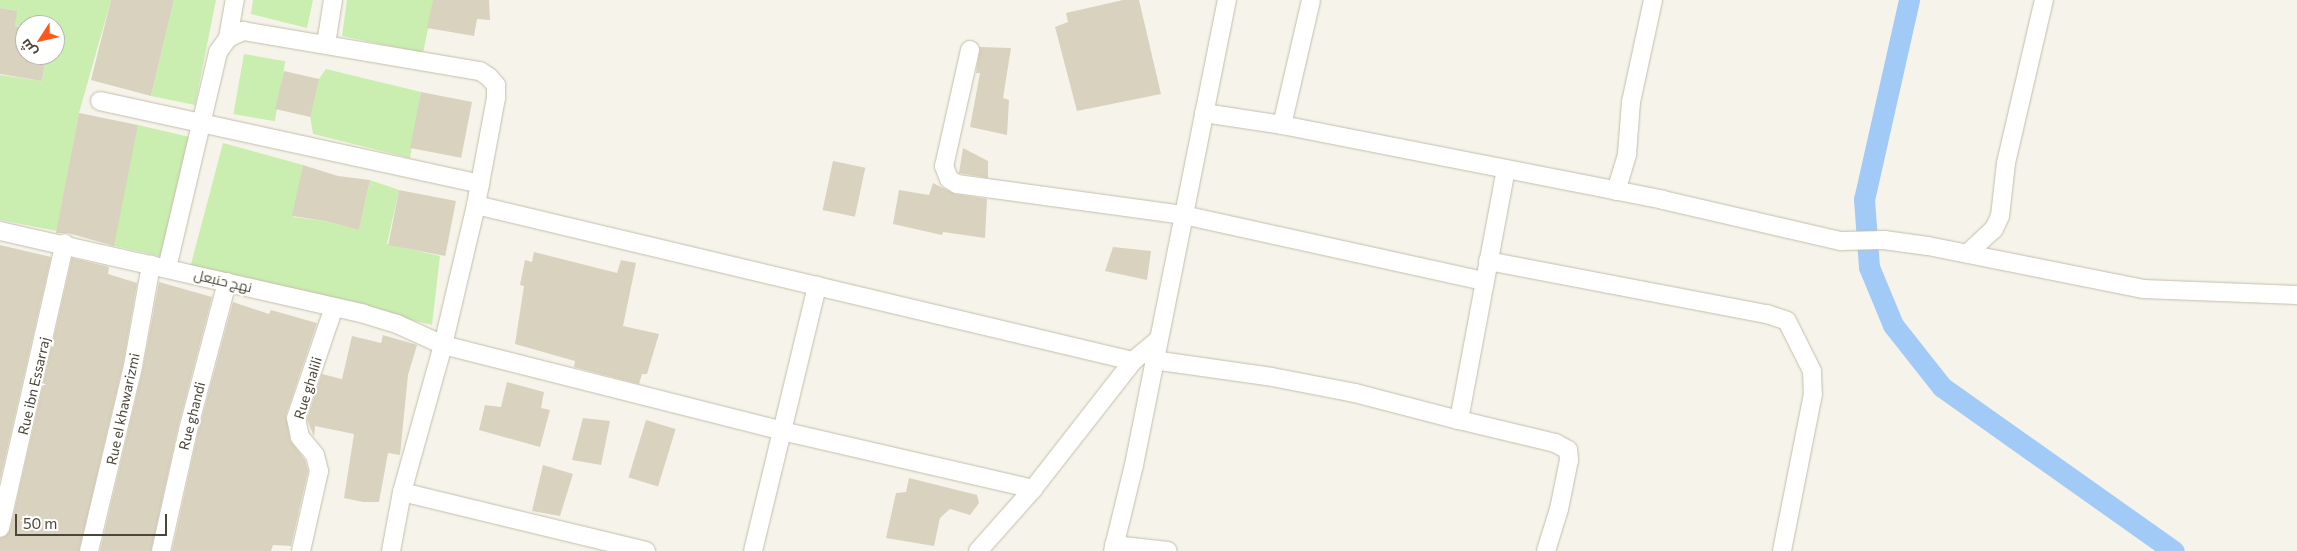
<!DOCTYPE html>
<html>
<head>
<meta charset="utf-8">
<style>
	body { margin:0 }
	#map { position:relative; width:2297px; height:551px; overflow:hidden; background:#f6f4ea; font-family:Commissioner,Cairo,sans-serif }
	div>[style] { position:absolute }
	[style*='--x'] { left:calc(var(--x)*1px); top:calc(var(--y)*1px); width:calc(var(--w)*1px); rotate:calc(var(--a)*1deg) }
	.green>* { inset:0; background:#caedb0; transform-origin:0 0 }
	.canal>* { height:21px; margin:-10.5px; padding:0 10.5px; transform-origin:10.5px; border-radius:10.5px; background:#a2caf7 }
	.building>* { inset:0; background:#d9d2be; transform-origin:0 0 }
	.roads { filter:drop-shadow(0 0 1px #c3bdab) drop-shadow(0 0 1px #c3bdab) }
	.street>* { height:18px; margin:-9px; padding:0 9px; transform-origin:9px; border-radius:9px; background:#fff }
	span { translate:-50% -50%; white-space:nowrap; text-align:center; line-height:1.15; -webkit-text-stroke:4px #fff; paint-order:stroke }
	.street-label { font-size:14px; color:#4b4637 }
	.north { position:absolute; left:15px; top:15px; width:50px; height:50px; box-sizing:border-box; background:#fff; border:1px solid #b7b5af; border-radius:50%; rotate:235deg; font-size:14px; font-weight:700; line-height:20px; text-align:center; color:#4b4637 }
	.north::after { content:''; display:block; margin:auto; width:18px; height:22px; background:#ff5718; clip-path:polygon(50% 0,100% 100%,50% 72%,0 100%) }
	.scale { position:absolute; left:15px; top:514px; width:152px; height:22px; box-sizing:border-box; border:2px solid #4b4637; border-top:0; padding-left:6px; font-size:15px; line-height:18px; white-space:nowrap; color:#4b4637; -webkit-text-stroke:4px #fff; paint-order:stroke }
</style>
</head>
<body>
<div id="map">
	<div class="green">
		<i style="clip-path:polygon(0 0,111px 0,79px 113px,57px 231px,0 220px,0 75px,42px 81px,46px 55px,55px 55px,55px 25px,15px 26px,16px 11px,0 8px)"></i>
		<i style="clip-path:polygon(174px 0,216px 0,195px 105px,151px 96px)"></i>
		<i style="clip-path:polygon(253px 0,313px 0,307px 28px,251px 14px)"></i>
		<i style="clip-path:polygon(347px 0,434px 0,423px 53px,342px 36px)"></i>
		<i style="left:244px;top:54px;width:42px;height:61px;rotate:10deg"></i>
		<i style="clip-path:polygon(326px 69px,421px 92px,410px 158px,313px 134px,310px 116px,319px 79px)"></i>
		<i style="left:138px;top:125px;width:54px;height:123px;rotate:13deg"></i>
		<i style="clip-path:polygon(223px 143px,303px 165px,293px 217px,325px 221px,359px 230px,370px 180px,399px 190px,387px 244px,440px 256px,432px 325px,190px 268px)"></i>
	</div>
	<div class="canal">
		<i style="--x:1909;--y:0;--w:204;--a:102.7"></i>
		<i style="--x:1864;--y:199;--w:68;--a:85.8"></i>
		<i style="--x:1869;--y:267;--w:63;--a:67.5"></i>
		<i style="--x:1893;--y:325;--w:79;--a:51.7"></i>
		<i style="--x:1942;--y:387;--w:284;--a:35.3"></i>
	</div>
	<div class="building">
		<i style="clip-path:polygon(111px 0,174px 0,151px 96px,91px 80px)"></i>
		<i style="clip-path:polygon(433px 0,489px 0,490px 20px,477px 19px,474px 36px,427px 28px)"></i>
		<i style="clip-path:polygon(1123px 0,1139px 0,1161px 94px,1077px 111px,1055px 27px,1068px 22px,1066px 13px)"></i>
		<i style="clip-path:polygon(0 8px,17px 11px,15px 26px,25px 28px,25px 55px,46px 55px,42px 81px,0 74px)"></i>
		<i style="clip-path:polygon(980px 47px,1011px 48px,1003px 98px,1009px 100px,1007px 135px,970px 127px,980px 73px,976px 73px)"></i>
		<i style="left:284px;top:71px;width:36px;height:39px;rotate:13deg"></i>
		<i style="left:421px;top:92px;width:52px;height:57px;rotate:11deg"></i>
		<i style="clip-path:polygon(79px 113px,138px 125px,114px 246px,68px 233px,56px 233px)"></i>
		<i style="clip-path:polygon(963px 148px,988px 161px,988px 178px,959px 173px)"></i>
		<i style="left:833px;top:161px;width:33px;height:50px;rotate:12deg"></i>
		<i style="clip-path:polygon(303px 165px,338px 176px,370px 180px,359px 230px,325px 221px,292px 216px)"></i>
		<i style="clip-path:polygon(933px 183px,955px 194px,987px 199px,985px 238px,943px 232px,942px 235px,893px 224px,899px 190px,929px 195px)"></i>
		<i style="left:399px;top:190px;width:58px;height:56px;rotate:11deg"></i>
		<i style="clip-path:polygon(0 245px,51px 257px,0 480px)"></i>
		<i style="clip-path:polygon(1113px 247px,1151px 251px,1147px 280px,1105px 271px)"></i>
		<i style="clip-path:polygon(534px 252px,617px 273px,621px 260px,636px 263px,623px 326px,659px 334px,647px 374px,642px 374px,639px 384px,574px 367px,575px 361px,515px 344px,524px 286px,520px 285px,525px 260px,532px 262px)"></i>
		<i style="clip-path:polygon(72px 258px,109px 267px,108px 274px,137px 283px,123px 364px,79px 551px,0 551px,0 538px,10px 530px)"></i>
		<i style="clip-path:polygon(159px 282px,212px 297px,178px 427px,151px 551px,100px 551px,143px 368px)"></i>
		<i style="clip-path:polygon(233px 302px,269px 314px,271px 310px,317px 323px,286px 415px,290px 440px,305px 460px,308px 471px,291px 546px,273px 545px,271px 551px,172px 551px,198px 433px)"></i>
		<i style="clip-path:polygon(383px 335px,417px 345px,408px 375px,400px 455px,388px 453px,379px 502px,363px 502px,344px 498px,354px 434px,315px 426px,314px 437px,307px 419px,322px 374px,342px 379px,352px 336px,381px 343px)"></i>
		<i style="clip-path:polygon(507px 382px,544px 392px,541px 408px,550px 410px,540px 447px,479px 430px,485px 405px,501px 407px)"></i>
		<i style="clip-path:polygon(583px 418px,610px 421px,601px 465px,572px 460px)"></i>
		<i style="left:646px;top:420px;width:31px;height:60px;rotate:17deg"></i>
		<i style="clip-path:polygon(543px 465px,573px 474px,560px 516px,532px 511px)"></i>
		<i style="clip-path:polygon(909px 478px,977px 495px,979px 503px,970px 515px,950px 509px,940px 518px,934px 546px,886px 538px,896px 493px,906px 492px)"></i>
	</div>
	<div class="roads">
		<div class="street">
			<i style="--x:228;--y:38;--w:39;--a:-80"></i>
			<i style="--x:326;--y:44;--w:45;--a:-81"></i>
			<i style="--x:970;--y:50;--w:119;--a:102.6"></i>
			<i style="--x:944;--y:166;--w:14;--a:69"></i>
			<i style="--x:949;--y:179;--w:9;--a:32"></i>
			<i style="--x:957;--y:184;--w:228;--a:7.8"></i>
			<i style="--x:1183;--y:215;--w:308;--a:12.4"></i>
			<i style="--x:100;--y:101;--w:389;--a:12.3"></i>
			<i style="--x:1204;--y:113;--w:79;--a:8.7"></i>
			<i style="--x:1282;--y:125;--w:388;--a:11.1"></i>
			<i style="--x:1663;--y:200;--w:183;--a:13"></i>
			<i style="--x:1841;--y:241;--w:43;--a:-1.3"></i>
			<i style="--x:1884;--y:240;--w:44;--a:7.8"></i>
			<i style="--x:1928;--y:246;--w:219;--a:11.3"></i>
			<i style="--x:2143;--y:289;--w:154;--a:2.2"></i>
			<i style="--x:1282;--y:125;--w:128;--a:-76.9"></i>
			<i style="--x:1616;--y:191;--w:39;--a:-73"></i>
			<i style="--x:1627;--y:154;--w:52;--a:-85.6"></i>
			<i style="--x:1631;--y:102;--w:104;--a:-77.8"></i>
			<i style="--x:0;--y:231;--w:373;--a:12.8"></i>
			<i style="--x:364;--y:314;--w:34;--a:17"></i>
			<i style="--x:397;--y:324;--w:51;--a:24.5"></i>
			<i style="--x:443;--y:345;--w:350;--a:14.2"></i>
			<i style="--x:782;--y:431;--w:258;--a:13"></i>
			<i style="--x:1968;--y:253;--w:35;--a:-43"></i>
			<i style="--x:1994;--y:229;--w:14;--a:-65"></i>
			<i style="--x:2000;--y:216;--w:53;--a:-83.5"></i>
			<i style="--x:2006;--y:163;--w:167;--a:-76.9"></i>
			<i style="--x:1488;--y:261;--w:284;--a:10.8"></i>
			<i style="--x:1767;--y:314;--w:21;--a:19"></i>
			<i style="--x:1787;--y:321;--w:56;--a:63.4"></i>
			<i style="--x:1812;--y:371;--w:23;--a:88"></i>
			<i style="--x:1813;--y:394;--w:160;--a:101.2"></i>
			<i style="--x:167;--y:268;--w:222;--a:-76.7"></i>
			<i style="--x:218;--y:52;--w:17;--a:-54"></i>
			<i style="--x:228;--y:38;--w:17;--a:-25"></i>
			<i style="--x:243;--y:31;--w:240;--a:9.6"></i>
			<i style="--x:480;--y:71;--w:11;--a:34"></i>
			<i style="--x:489;--y:77;--w:11;--a:49"></i>
			<i style="--x:496;--y:85;--w:13;--a:90"></i>
			<i style="--x:496;--y:98;--w:109;--a:100.6"></i>
			<i style="--x:1153;--y:360;--w:120;--a:8.1"></i>
			<i style="--x:1272;--y:377;--w:85;--a:10.9"></i>
			<i style="--x:1355;--y:393;--w:107;--a:14.6"></i>
			<i style="--x:1459;--y:420;--w:254;--a:-79.4"></i>
			<i style="--x:1459;--y:420;--w:99;--a:13.5"></i>
			<i style="--x:1555;--y:443;--w:15;--a:28"></i>
			<i style="--x:1568;--y:450;--w:10;--a:84"></i>
			<i style="--x:1569;--y:460;--w:50;--a:101.5"></i>
			<i style="--x:1559;--y:509;--w:44;--a:107.2"></i>
			<i style="--x:402;--y:492;--w:251;--a:13.6"></i>
			<i style="--x:0;--y:528;--w:292;--a:-77.2"></i>
			<i style="--x:1114;--y:545;--w:54;--a:6.3"></i>
			<i style="--x:89;--y:551;--w:190;--a:-76.6"></i>
			<i style="--x:133;--y:366;--w:103;--a:-79.9"></i>
			<i style="--x:161;--y:551;--w:124;--a:-77.4"></i>
			<i style="--x:188;--y:430;--w:153;--a:-75.2"></i>
			<i style="--x:301;--y:551;--w:82;--a:-77.3"></i>
			<i style="--x:319;--y:471;--w:16;--a:-104"></i>
			<i style="--x:315;--y:455;--w:23;--a:-130"></i>
			<i style="--x:300;--y:437;--w:19;--a:-102"></i>
			<i style="--x:296;--y:418;--w:117;--a:-71.1"></i>
			<i style="--x:391;--y:551;--w:60;--a:-79.4"></i>
			<i style="--x:402;--y:492;--w:153;--a:-74.4"></i>
			<i style="--x:443;--y:345;--w:144;--a:-76.7"></i>
			<i style="--x:476;--y:205;--w:675;--a:13.36"></i>
			<i style="--x:1133;--y:361;--w:31;--a:-40"></i>
			<i style="--x:753;--y:551;--w:273;--a:-76.4"></i>
			<i style="--x:978;--y:551;--w:83;--a:-48.4"></i>
			<i style="--x:1033;--y:489;--w:162;--a:-52"></i>
			<i style="--x:1113;--y:551;--w:89;--a:-76.3"></i>
			<i style="--x:1134;--y:465;--w:474;--a:-78.7"></i>
		</div>
	</div>
	<div class="street-label">
		<span style="left:223px;top:281px;rotate:13deg">نهج حنبعل</span>
		<span style="left:34px;top:386px;rotate:-77deg">Rue ibn Essarraj</span>
		<span style="left:308px;top:388px;rotate:-73deg">Rue ghalili</span>
		<span style="left:123px;top:409px;rotate:-78deg">Rue el khawarizmi</span>
		<span style="left:192px;top:416px;rotate:-76deg">Rue ghandi</span>
	</div>
	<div class="north">ش</div>
	<div class="scale">50 m</div>
</div>
</body>
</html>
